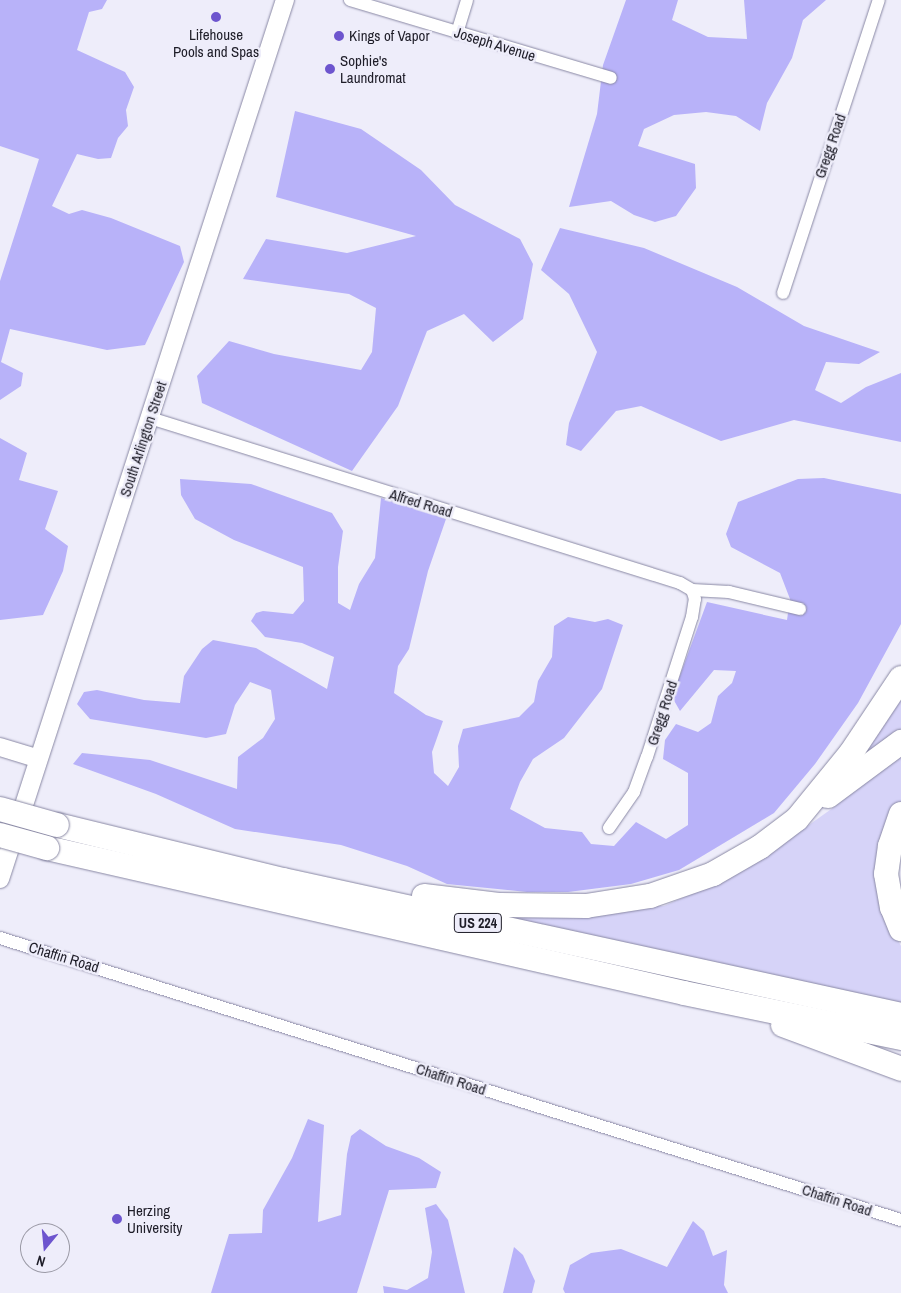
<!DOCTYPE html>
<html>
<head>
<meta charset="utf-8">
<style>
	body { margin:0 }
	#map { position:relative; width:901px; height:1293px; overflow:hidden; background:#eeedfa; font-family:"Archivo Narrow",sans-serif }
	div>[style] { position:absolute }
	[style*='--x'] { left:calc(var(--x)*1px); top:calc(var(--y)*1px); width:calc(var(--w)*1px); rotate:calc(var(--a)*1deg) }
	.green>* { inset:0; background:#d6d3f8 }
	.forest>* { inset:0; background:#b8b2f9 }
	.roads { filter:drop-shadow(0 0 1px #8988a4) drop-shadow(0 0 1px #8988a4) }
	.street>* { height:12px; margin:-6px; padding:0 6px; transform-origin:6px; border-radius:6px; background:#fff }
	.secondary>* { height:18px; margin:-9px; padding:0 9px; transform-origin:9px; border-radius:9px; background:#fff }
	.highway>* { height:24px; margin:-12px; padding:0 12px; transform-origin:12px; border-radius:12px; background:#fff }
	.bridges { filter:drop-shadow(0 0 1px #8988a4) drop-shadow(0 0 1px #8988a4) }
	.highway-bridge>* { height:24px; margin:-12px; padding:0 12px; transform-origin:12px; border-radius:12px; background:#fff }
	.dots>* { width:14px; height:14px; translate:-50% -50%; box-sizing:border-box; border:2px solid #eeedfa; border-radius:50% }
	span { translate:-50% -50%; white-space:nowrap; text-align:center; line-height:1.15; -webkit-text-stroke:5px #eeedfa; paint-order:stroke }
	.shield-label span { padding:1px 4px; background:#eeedfa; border:1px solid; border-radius:4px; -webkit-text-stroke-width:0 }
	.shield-label { font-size:14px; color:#1e1d28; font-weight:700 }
	.poi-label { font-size:15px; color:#1e1d28 }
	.left { translate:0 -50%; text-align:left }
	.street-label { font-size:15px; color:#1e1d28 }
	.north { position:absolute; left:20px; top:1223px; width:50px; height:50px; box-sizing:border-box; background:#eeedfa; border:1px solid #9b9aa6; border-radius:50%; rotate:197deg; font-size:14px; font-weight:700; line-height:20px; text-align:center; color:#1e1d28 }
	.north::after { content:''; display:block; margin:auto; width:18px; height:22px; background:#6d55ce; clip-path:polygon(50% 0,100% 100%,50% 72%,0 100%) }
</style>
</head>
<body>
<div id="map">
	<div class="green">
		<i style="clip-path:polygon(901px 693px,901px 734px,849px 775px)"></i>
		<i style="clip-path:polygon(901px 750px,901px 808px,888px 921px,901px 946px,901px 1005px,497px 919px,498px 910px,664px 906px,731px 876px,778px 847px,837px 805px)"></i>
	</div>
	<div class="forest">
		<i style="clip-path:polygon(0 0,107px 0,102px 9px,89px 12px,77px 50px,125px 72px,134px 87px,126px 110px,128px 126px,118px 138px,111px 158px,98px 159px,77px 154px,52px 206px,69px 214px,82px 210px,111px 218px,180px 246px,184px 262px,145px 345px,107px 350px,10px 329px,1px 362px,23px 373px,21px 386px,0 400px,0 281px,39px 159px,0 146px)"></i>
		<i style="clip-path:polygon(626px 0,678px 0,672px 20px,708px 37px,747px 39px,744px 0,826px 0,803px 20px,792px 58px,767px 103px,760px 131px,736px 116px,706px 112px,674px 115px,644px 129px,638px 146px,695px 164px,696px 188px,676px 216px,655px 222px,634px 215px,611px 201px,569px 207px,597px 114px,603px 65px)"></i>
		<i style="clip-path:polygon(295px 111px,361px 129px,421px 170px,455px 205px,520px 239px,533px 264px,523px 319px,493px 342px,464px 314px,427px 331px,398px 406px,352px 471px,202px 403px,197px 376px,229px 341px,274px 354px,361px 370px,372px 352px,376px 308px,349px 294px,243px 279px,266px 239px,347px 253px,416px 236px,276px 197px)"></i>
		<i style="clip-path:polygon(560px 228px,644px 248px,737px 287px,804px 326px,880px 352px,859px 364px,826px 362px,815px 390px,841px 403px,866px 387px,901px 373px,901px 442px,794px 420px,721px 441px,641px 406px,616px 411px,581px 451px,566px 445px,569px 423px,597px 352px,569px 294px,541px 270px)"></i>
		<i style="clip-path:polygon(0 438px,27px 453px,19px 480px,58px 491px,45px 529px,68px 546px,63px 571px,43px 615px,0 620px)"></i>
		<i style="clip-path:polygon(824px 478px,901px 494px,901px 624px,858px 703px,815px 764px,774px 813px,679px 870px,631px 884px,568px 892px,527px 892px,447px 884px,407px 866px,341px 845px,235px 829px,156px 794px,73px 764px,82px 753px,150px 760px,237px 789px,238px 757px,263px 738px,275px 719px,271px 690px,250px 682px,235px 705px,226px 734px,206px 738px,90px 719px,77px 704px,84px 692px,97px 690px,144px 700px,180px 703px,184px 676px,202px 649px,213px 640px,256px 648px,327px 689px,334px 657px,302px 643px,265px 637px,251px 621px,256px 613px,263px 611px,293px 614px,304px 601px,303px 567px,234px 540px,195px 519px,181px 495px,180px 479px,251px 484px,332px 513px,343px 531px,338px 567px,338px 603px,350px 610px,359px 584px,375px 558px,381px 498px,446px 519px,428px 571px,409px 649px,398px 666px,394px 693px,426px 715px,443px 721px,432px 752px,434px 773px,448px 786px,459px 767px,458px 746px,463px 729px,519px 717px,534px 702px,538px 681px,552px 657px,554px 626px,568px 617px,595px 622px,608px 619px,623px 625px,602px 689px,564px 738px,533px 759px,520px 782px,510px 809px,545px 828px,582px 832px,591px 844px,614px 846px,636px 822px,666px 839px,688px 825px,688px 773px,663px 759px,665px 740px,676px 724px,698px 732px,711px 723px,718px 696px,732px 683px,736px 671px,714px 670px,680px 711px,672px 697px,707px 602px,787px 620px,790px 599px,780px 573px,731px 547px,726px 534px,738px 502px,798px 479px)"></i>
		<i style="clip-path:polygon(308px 1119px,324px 1125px,318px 1222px,341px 1215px,347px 1154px,351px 1136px,360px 1129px,386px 1146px,419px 1158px,441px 1172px,436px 1188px,389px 1190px,357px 1293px,211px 1293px,229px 1234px,262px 1233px,263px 1210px,292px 1158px)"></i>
		<i style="clip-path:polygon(436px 1204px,448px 1220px,465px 1293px,384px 1293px,383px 1286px,407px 1290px,428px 1278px,432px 1252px,425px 1208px)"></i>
		<i style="clip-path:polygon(693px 1221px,704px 1231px,713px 1256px,727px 1250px,724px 1285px,728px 1293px,565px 1293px,563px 1289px,570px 1265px,591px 1253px,621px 1249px,667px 1267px)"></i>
		<i style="clip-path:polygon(514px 1247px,523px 1255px,535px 1281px,532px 1293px,503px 1293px)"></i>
	</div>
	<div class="roads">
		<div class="street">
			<i style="--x:350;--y:0;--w:272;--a:16.6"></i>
			<i style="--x:457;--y:33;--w:34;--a:-73"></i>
			<i style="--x:783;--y:293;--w:308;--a:-71.9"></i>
			<i style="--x:150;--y:418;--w:555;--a:17.29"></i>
			<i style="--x:680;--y:583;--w:14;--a:30"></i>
			<i style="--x:692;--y:590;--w:37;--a:3"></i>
			<i style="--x:729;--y:592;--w:73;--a:13.5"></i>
			<i style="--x:609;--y:828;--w:44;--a:-55.2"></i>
			<i style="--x:634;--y:792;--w:37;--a:-70"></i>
			<i style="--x:647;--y:757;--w:147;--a:-72.2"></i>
			<i style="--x:692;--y:617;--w:18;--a:-81"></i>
			<i style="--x:695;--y:599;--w:9;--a:-108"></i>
			<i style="--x:0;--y:938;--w:944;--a:17.38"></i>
		</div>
		<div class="secondary">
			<i style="--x:0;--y:747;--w:39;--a:17"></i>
			<i style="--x:0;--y:879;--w:924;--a:-72.04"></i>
		</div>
		<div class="highway">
			<i style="--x:828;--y:796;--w:91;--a:-36.5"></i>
			<i style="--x:901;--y:814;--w:34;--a:109"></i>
			<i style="--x:890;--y:846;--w:28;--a:98"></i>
			<i style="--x:886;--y:874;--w:34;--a:80"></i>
			<i style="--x:892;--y:907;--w:24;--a:68"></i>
			<i style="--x:57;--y:825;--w:233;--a:13.7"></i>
			<i style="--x:283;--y:880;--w:633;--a:12.32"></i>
			<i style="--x:47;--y:848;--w:653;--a:12.82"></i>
			<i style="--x:684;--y:993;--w:222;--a:11.7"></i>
			<i style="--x:424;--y:896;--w:77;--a:6.8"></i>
			<i style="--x:500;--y:905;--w:86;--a:0.7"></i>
			<i style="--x:586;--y:906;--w:65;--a:-8.9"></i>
			<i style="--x:650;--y:896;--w:67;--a:-19.2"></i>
			<i style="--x:713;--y:874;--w:54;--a:-29.9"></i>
			<i style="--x:760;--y:847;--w:46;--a:-37.1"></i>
			<i style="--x:797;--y:819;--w:85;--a:-50.7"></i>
			<i style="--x:851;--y:753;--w:90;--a:-56.3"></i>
			<i style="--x:783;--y:1025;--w:126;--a:20.4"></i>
		</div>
	</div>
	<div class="bridges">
		<div class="highway-bridge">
			<i style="--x:0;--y:809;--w:59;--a:15.7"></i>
			<i style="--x:0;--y:835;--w:49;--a:15.5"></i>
		</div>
	</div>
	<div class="dots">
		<i style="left:216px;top:17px;background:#6d55ce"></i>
		<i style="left:339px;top:36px;background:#6d55ce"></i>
		<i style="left:330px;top:69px;background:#6d55ce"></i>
		<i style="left:117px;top:1219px;background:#6d55ce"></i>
	</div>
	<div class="shield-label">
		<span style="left:478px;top:923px">US 224</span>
	</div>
	<div class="poi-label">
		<span style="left:216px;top:43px">Lifehouse<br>Pools and Spas</span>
		<span class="left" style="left:349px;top:36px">Kings of Vapor</span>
		<span class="left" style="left:340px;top:69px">Sophie's<br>Laundromat</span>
		<span class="left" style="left:127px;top:1219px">Herzing<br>University</span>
	</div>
	<div class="street-label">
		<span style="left:495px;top:44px;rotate:17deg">Joseph Avenue</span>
		<span style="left:830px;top:146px;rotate:-71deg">Gregg Road</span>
		<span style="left:143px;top:439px;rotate:-72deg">South Arlington Street</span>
		<span style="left:421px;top:503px;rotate:17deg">Alfred Road</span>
		<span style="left:662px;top:713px;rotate:-72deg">Gregg Road</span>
		<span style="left:64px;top:957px;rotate:17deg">Chaffin Road</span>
		<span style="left:451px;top:1079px;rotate:18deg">Chaffin Road</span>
		<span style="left:837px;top:1200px;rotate:18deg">Chaffin Road</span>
	</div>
	<div class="north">N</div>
</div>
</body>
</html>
